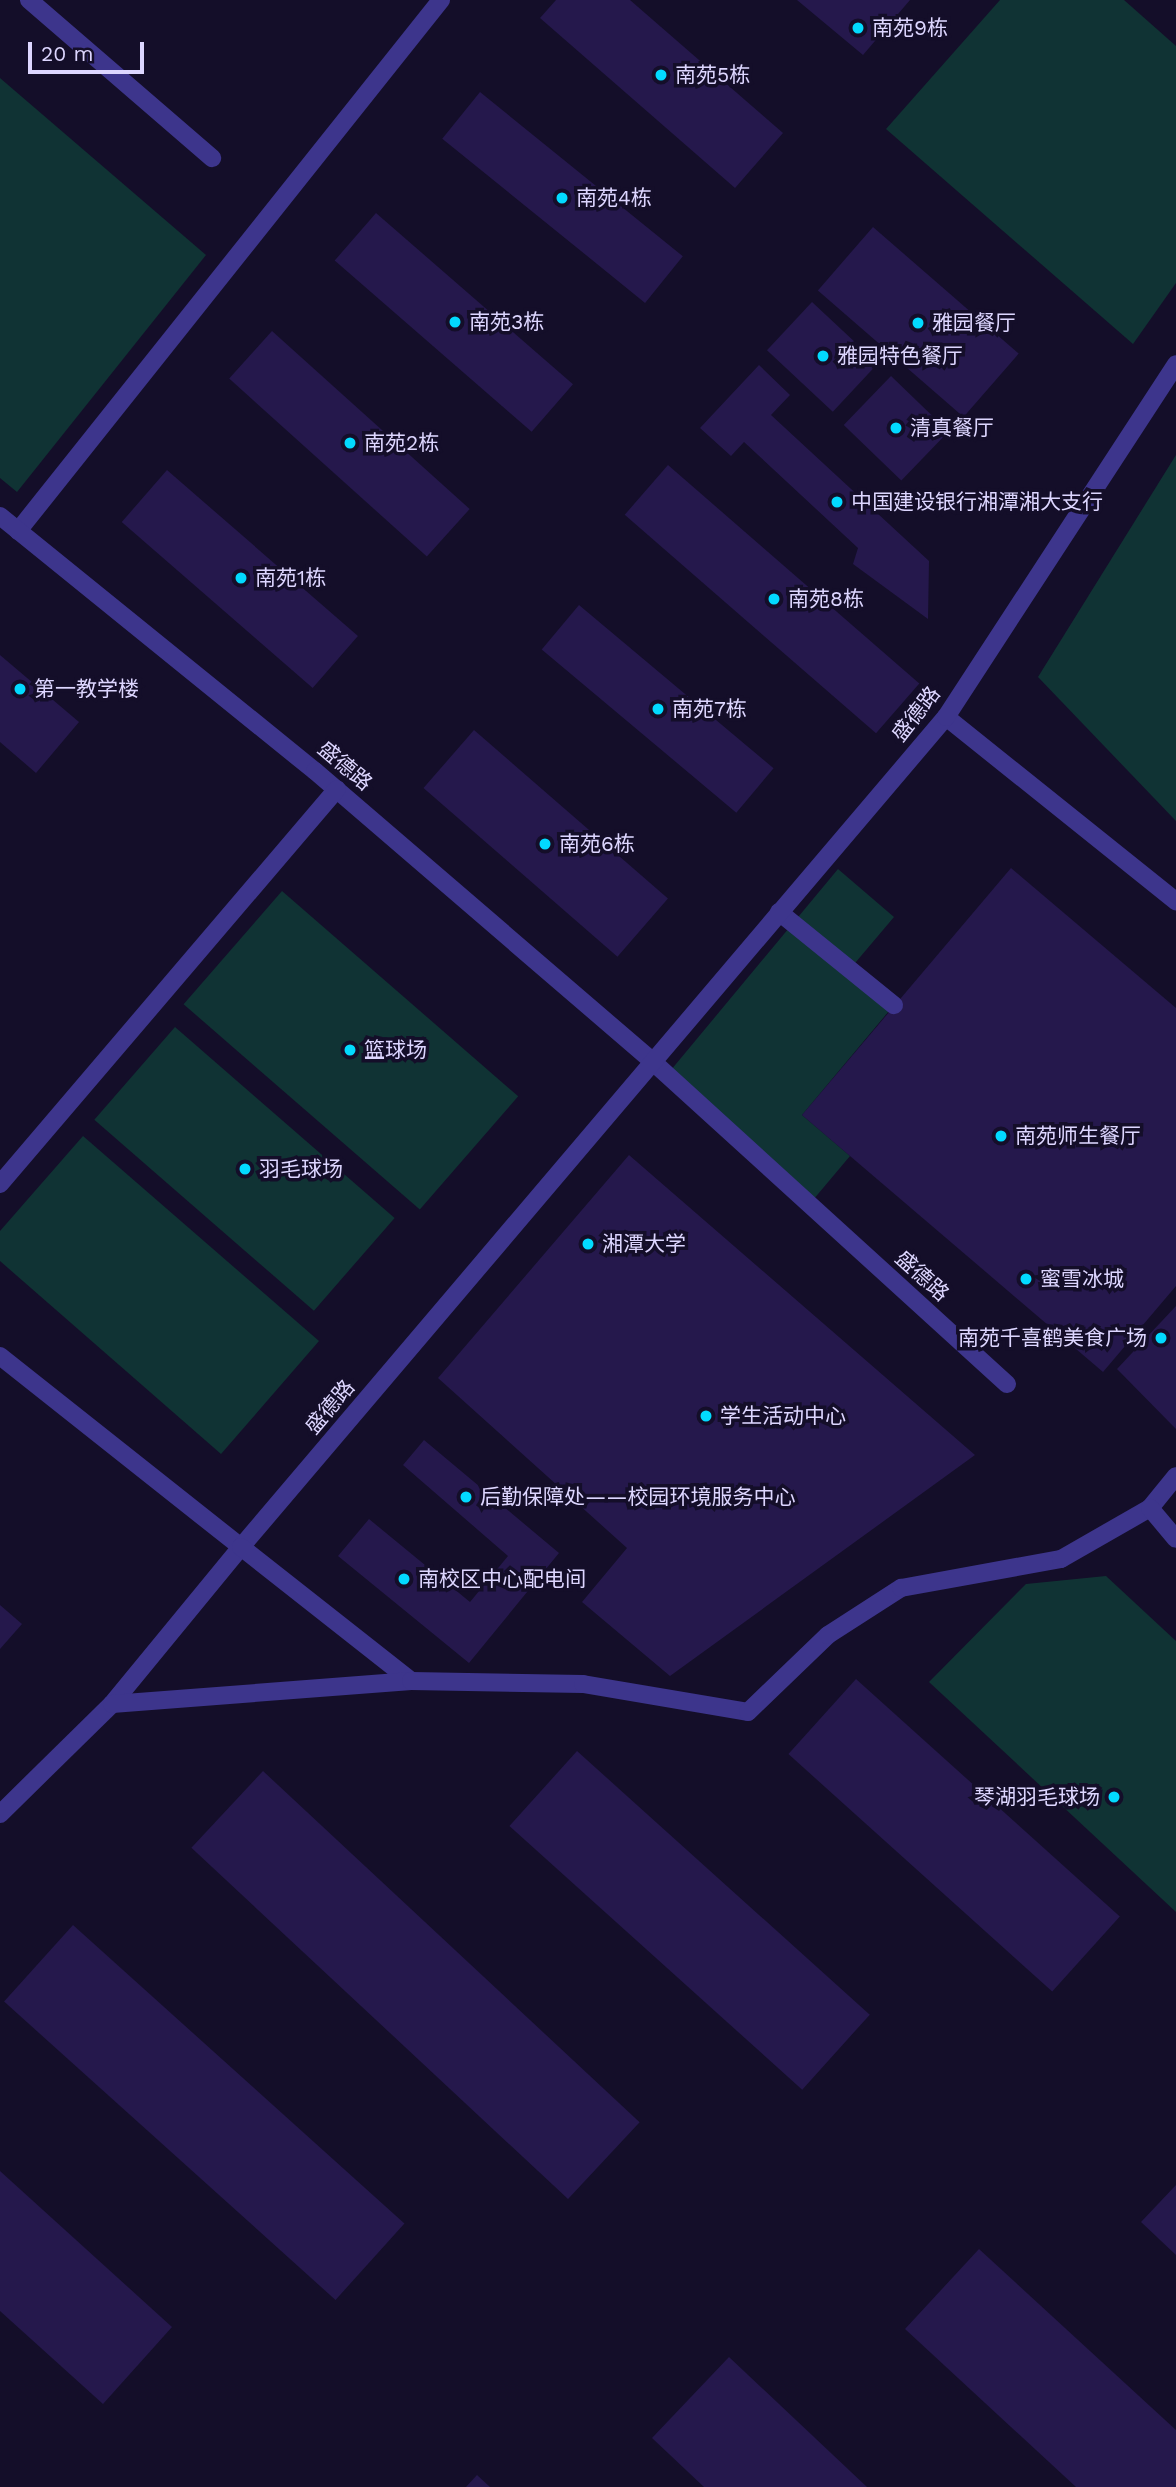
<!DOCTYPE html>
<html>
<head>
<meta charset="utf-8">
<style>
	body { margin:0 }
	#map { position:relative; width:1176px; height:2487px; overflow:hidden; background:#140e29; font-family:"Work Sans","Noto Sans SC",sans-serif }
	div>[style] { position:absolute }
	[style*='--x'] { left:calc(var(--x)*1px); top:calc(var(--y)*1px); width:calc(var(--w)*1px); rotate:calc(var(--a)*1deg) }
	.green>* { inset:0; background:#103334; transform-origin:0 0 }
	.building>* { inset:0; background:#25184c; transform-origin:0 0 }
	.service>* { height:18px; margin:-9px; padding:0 9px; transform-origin:9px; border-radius:9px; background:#3d358c }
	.pedestrian>* { height:18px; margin:-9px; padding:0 9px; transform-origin:9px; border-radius:9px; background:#3d358c }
	.minor>* { height:18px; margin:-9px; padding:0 9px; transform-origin:9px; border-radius:9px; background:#3d358c }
	.dots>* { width:19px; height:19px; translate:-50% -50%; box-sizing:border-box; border:4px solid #140e29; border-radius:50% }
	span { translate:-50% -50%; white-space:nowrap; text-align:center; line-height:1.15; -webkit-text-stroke:7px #140e29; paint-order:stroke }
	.poi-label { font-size:21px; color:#ddd6ff }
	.left { translate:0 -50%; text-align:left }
	.right { translate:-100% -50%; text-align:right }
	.street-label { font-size:21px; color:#ddd6ff }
	.scale { position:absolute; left:28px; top:42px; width:116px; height:32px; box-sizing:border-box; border:4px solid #ddd6ff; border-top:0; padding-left:9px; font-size:21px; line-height:24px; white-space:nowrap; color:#ddd6ff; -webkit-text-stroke:5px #140e29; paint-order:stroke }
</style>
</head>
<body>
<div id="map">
	<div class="green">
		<i style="clip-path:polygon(1000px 0,1124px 0,1176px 46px,1176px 283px,1133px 344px,886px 129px)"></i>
		<i style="clip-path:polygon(0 78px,206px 255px,17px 492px,0 478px)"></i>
		<i style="clip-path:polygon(1176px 455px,1176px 821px,1038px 677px)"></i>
		<i style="clip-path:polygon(838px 869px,894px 917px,850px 969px,894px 1005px,802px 1115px,850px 1156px,813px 1200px,671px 1070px)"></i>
		<i style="left:282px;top:891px;width:313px;height:150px;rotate:41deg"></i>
		<i style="left:175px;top:1027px;width:291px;height:123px;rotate:41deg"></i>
		<i style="clip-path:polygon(83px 1136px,319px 1341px,221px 1454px,0 1261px,0 1231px)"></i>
		<i style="clip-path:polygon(1106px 1576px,1176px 1641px,1176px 1912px,929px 1682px,1026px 1584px)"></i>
	</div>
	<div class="building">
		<i style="clip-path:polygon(556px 0,630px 0,783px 133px,735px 188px,540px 18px)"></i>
		<i style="clip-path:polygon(797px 0,910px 0,863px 55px)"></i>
		<i style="left:480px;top:92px;width:261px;height:60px;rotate:39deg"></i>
		<i style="left:376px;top:213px;width:261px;height:63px;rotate:41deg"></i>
		<i style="left:873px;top:227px;width:193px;height:84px;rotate:41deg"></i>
		<i style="left:812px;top:302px;width:90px;height:66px;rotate:43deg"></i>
		<i style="left:272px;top:331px;width:266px;height:64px;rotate:42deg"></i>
		<i style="clip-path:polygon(759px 365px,790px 395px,771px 415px,929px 561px,928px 619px,853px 564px,858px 548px,744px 442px,731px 456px,700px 428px)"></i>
		<i style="left:891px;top:376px;width:80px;height:68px;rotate:44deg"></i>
		<i style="left:668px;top:465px;width:333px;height:66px;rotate:41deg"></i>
		<i style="left:167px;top:470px;width:253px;height:69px;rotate:41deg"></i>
		<i style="left:579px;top:605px;width:254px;height:58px;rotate:40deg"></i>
		<i style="clip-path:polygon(0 655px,79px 722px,36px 773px,0 742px)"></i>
		<i style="left:474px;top:730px;width:257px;height:77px;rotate:41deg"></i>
		<i style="clip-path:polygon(1011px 868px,1176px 1008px,1176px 1286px,1103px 1372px,802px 1115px)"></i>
		<i style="clip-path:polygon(629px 1155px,975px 1455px,670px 1676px,582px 1602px,627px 1548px,438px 1378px)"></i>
		<i style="clip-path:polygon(1176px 1306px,1176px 1429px,1117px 1369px)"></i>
		<i style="clip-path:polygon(424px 1440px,559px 1553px,469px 1663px,338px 1556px,369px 1519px,470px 1602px,508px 1556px,403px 1465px)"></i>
		<i style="clip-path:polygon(0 1605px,22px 1624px,0 1649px)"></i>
		<i style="left:856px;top:1679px;width:355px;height:101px;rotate:42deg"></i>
		<i style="left:577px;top:1751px;width:394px;height:101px;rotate:42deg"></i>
		<i style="left:263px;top:1771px;width:515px;height:105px;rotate:43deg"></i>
		<i style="left:73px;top:1925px;width:446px;height:103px;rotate:42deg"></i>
		<i style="clip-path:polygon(0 2171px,172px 2327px,103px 2404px,0 2311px)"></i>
		<i style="clip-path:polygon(1176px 2185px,1176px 2255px,1141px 2222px)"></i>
		<i style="clip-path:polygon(979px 2249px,1176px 2430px,1176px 2487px,1076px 2487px,905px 2329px)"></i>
		<i style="clip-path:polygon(729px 2357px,867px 2487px,704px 2487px,652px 2438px)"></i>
		<i style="clip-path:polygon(477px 2475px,490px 2487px,466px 2487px)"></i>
	</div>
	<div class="service">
		<i style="--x:18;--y:531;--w:679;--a:-51.46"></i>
		<i style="--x:652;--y:1061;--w:480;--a:42.3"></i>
		<i style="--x:1150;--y:1508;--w:41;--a:-50.9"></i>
	</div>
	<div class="pedestrian">
		<i style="--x:779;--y:912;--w:148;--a:39"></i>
	</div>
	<div class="minor">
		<i style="--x:29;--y:0;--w:242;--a:40.8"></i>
		<i style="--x:0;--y:516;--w:405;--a:39"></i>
		<i style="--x:315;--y:771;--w:445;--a:40.7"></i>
		<i style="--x:946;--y:717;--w:295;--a:38.7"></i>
		<i style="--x:0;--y:1184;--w:519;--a:-49.53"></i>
		<i style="--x:0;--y:1356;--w:308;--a:38.4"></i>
		<i style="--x:241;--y:1547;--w:1089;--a:-49.66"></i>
		<i style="--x:946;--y:717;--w:421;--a:-56.9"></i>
		<i style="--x:112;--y:1704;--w:203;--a:-50.6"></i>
		<i style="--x:241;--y:1547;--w:216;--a:38.2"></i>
		<i style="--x:0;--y:1814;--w:157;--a:-44.5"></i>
		<i style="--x:112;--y:1704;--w:300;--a:-4.4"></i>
		<i style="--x:411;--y:1681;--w:172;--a:1"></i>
		<i style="--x:583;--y:1684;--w:167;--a:9.6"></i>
		<i style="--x:748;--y:1712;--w:111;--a:-43.9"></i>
		<i style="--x:828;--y:1635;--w:87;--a:-32.8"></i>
		<i style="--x:901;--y:1588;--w:163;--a:-10.3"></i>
		<i style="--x:1061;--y:1559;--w:103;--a:-29.8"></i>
		<i style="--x:1150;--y:1508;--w:40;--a:50"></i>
	</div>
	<div class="dots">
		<i style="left:858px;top:28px;background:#02daff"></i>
		<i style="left:661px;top:75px;background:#02daff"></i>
		<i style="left:562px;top:198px;background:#02daff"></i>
		<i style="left:455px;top:322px;background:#02daff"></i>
		<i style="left:918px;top:323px;background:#02daff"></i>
		<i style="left:823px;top:356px;background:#02daff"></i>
		<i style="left:896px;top:428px;background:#02daff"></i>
		<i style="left:350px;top:443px;background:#02daff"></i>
		<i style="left:837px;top:502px;background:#02daff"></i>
		<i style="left:241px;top:578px;background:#02daff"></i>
		<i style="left:774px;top:599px;background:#02daff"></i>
		<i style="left:20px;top:689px;background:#02daff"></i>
		<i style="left:658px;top:709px;background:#02daff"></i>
		<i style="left:545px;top:844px;background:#02daff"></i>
		<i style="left:350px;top:1050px;background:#02daff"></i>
		<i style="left:1001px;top:1136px;background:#02daff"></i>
		<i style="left:245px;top:1169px;background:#02daff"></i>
		<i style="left:588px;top:1244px;background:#02daff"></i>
		<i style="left:1026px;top:1279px;background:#02daff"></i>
		<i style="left:1161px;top:1338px;background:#02daff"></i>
		<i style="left:706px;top:1416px;background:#02daff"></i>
		<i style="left:466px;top:1497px;background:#02daff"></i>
		<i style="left:404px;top:1579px;background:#02daff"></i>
		<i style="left:1114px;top:1797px;background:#02daff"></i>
	</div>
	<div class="poi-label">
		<span class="left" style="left:872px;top:28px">南苑9栋</span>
		<span class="left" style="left:675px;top:75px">南苑5栋</span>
		<span class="left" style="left:576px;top:198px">南苑4栋</span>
		<span class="left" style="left:469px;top:322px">南苑3栋</span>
		<span class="left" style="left:932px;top:323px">雅园餐厅</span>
		<span class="left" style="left:837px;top:356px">雅园特色餐厅</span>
		<span class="left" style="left:910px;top:428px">清真餐厅</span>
		<span class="left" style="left:364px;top:443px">南苑2栋</span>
		<span class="left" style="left:851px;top:502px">中国建设银行湘潭湘大支行</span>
		<span class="left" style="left:255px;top:578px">南苑1栋</span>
		<span class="left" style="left:788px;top:599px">南苑8栋</span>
		<span class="left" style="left:34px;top:689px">第一教学楼</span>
		<span class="left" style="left:672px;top:709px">南苑7栋</span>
		<span class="left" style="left:559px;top:844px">南苑6栋</span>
		<span class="left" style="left:364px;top:1050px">篮球场</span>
		<span class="left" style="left:1015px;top:1136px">南苑师生餐厅</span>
		<span class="left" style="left:259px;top:1169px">羽毛球场</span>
		<span class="left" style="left:602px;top:1244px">湘潭大学</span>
		<span class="left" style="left:1040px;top:1279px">蜜雪冰城</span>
		<span class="right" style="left:1147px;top:1338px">南苑千喜鹤美食广场</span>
		<span class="left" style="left:720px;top:1416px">学生活动中心</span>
		<span class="left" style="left:480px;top:1497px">后勤保障处——校园环境服务中心</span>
		<span class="left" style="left:418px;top:1579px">南校区中心配电间</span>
		<span class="right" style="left:1100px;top:1797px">琴湖羽毛球场</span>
	</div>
	<div class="street-label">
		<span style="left:916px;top:714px;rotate:-52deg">盛德路</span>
		<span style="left:345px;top:766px;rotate:40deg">盛德路</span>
		<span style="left:922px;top:1276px;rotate:42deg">盛德路</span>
		<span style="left:330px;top:1407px;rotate:-50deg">盛德路</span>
	</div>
	<div class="scale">20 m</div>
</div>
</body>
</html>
